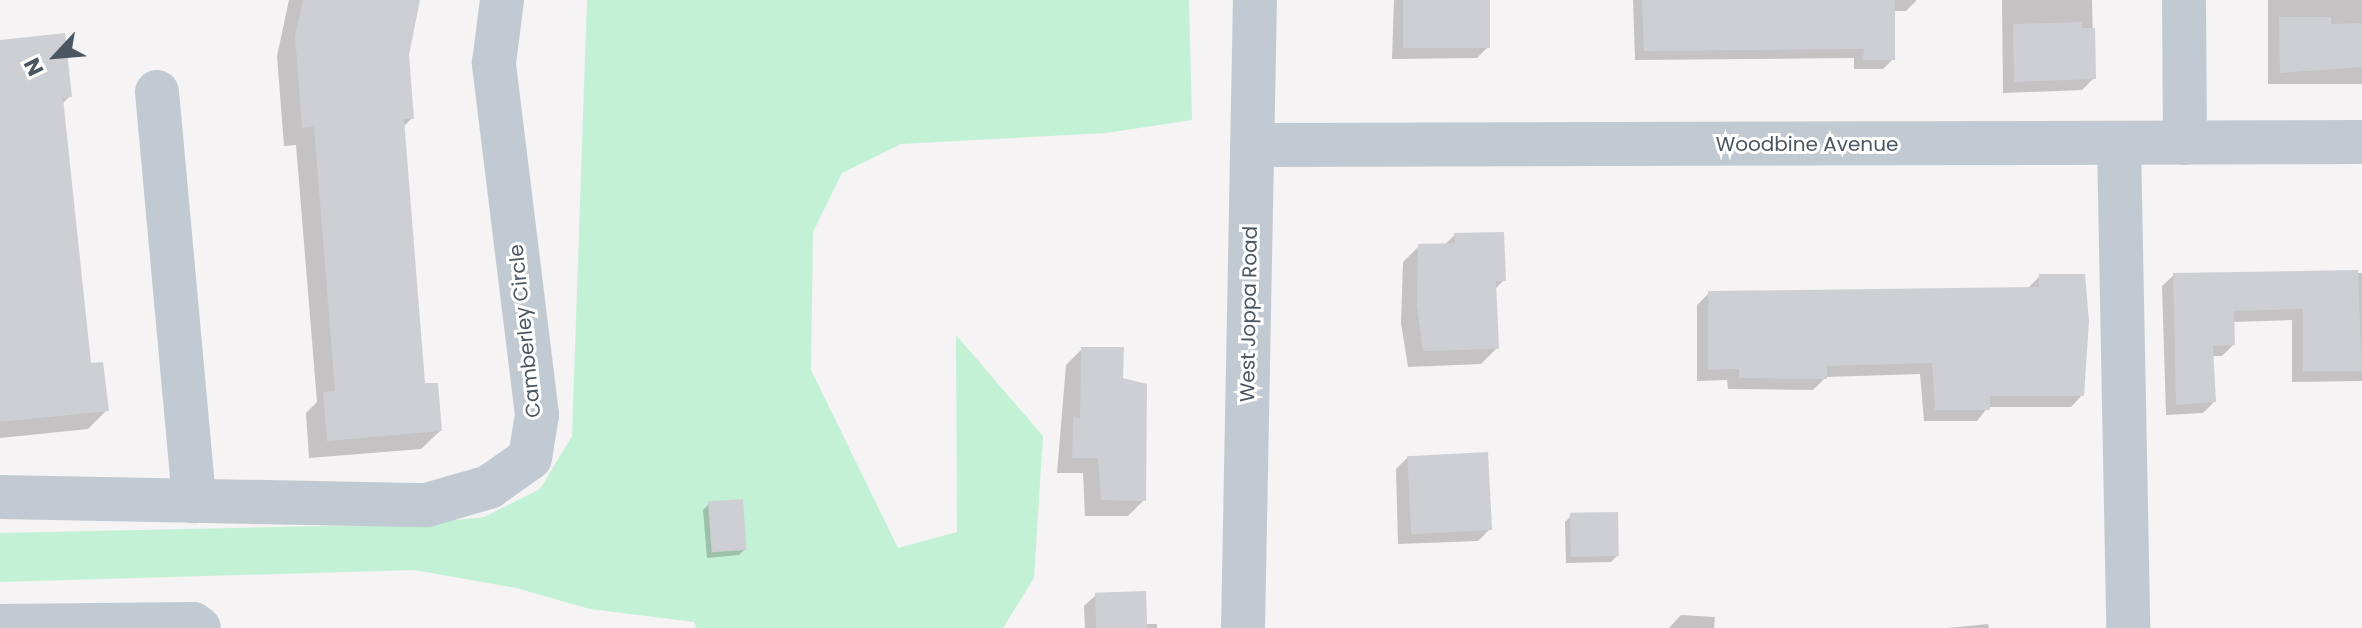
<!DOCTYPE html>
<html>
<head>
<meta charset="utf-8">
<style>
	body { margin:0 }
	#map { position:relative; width:2362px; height:628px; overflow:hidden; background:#f5f3f3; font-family:Poppins,sans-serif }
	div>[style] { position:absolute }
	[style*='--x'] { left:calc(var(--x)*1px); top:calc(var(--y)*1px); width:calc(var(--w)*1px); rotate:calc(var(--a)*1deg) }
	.green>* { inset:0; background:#c3f1d5 }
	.shadow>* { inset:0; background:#0003; transform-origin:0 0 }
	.building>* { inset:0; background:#cdcfd5; transform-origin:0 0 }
	.minor>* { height:44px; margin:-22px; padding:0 22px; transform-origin:22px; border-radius:22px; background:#c1cad2 }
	span { translate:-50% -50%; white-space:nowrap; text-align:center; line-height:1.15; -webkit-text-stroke:6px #fff; paint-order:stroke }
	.street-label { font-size:20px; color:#4a5661 }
	.north { position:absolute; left:16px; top:16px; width:80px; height:80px; -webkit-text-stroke:6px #fff; paint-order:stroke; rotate:244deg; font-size:22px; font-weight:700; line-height:32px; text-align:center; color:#4a5661 }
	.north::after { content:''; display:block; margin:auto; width:28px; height:36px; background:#4a5661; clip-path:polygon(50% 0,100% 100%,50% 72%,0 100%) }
</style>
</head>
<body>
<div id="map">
	<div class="green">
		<i style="clip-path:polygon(587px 0,1189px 0,1192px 120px,1106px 133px,901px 144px,842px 173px,813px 232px,811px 370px,898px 548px,957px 532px,956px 335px,1043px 436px,1034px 578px,1003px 628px,697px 628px,694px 622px,590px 609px,516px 588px,415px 570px,0 582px,0 533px,417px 524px,484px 517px,540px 489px,572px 436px)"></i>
	</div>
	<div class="shadow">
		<i style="clip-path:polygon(289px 0,418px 0,407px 55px,412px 118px,403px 127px,423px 385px,440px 431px,421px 449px,309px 458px,306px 413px,317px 402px,296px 145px,284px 146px,277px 56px)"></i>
		<i style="clip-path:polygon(1394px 0,1488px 0,1489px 46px,1477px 58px,1392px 59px)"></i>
		<i style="clip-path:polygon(1633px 0,1916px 0,1916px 1px,1906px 11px,1893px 11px,1893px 59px,1883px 69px,1854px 69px,1854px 58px,1635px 60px)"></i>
		<i style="clip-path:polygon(2002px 0,2092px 0,2094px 78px,2082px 90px,2003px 93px)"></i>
		<i style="left:2268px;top:0;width:94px;height:84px"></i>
		<i style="clip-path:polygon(0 42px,70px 96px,62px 104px,89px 365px,107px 410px,88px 429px,0 438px)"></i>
		<i style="clip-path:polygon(1455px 235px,1504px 280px,1495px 289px,1497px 348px,1481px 364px,1408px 367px,1401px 323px,1403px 262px,1419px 246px,1444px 245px)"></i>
		<i style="clip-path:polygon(2362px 273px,2362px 381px,2292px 382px,2292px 320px,2232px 322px,2233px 345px,2222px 356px,2211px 356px,2214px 402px,2203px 413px,2166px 415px,2162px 286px,2174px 275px)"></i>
		<i style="clip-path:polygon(2040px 276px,2082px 395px,2071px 407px,1988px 407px,1977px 421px,1924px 421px,1920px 374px,1826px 377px,1813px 390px,1728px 389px,1727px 380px,1697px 381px,1697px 305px,1709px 293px,2028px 288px)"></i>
		<i style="clip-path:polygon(1082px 349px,1121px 379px,1144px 500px,1128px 516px,1085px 516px,1083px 473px,1057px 473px,1066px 365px)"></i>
		<i style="clip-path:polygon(1408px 457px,1490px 529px,1478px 541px,1398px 544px,1396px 469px)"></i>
		<i style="clip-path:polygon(709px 504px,745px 549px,739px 555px,707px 558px,703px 510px)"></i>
		<i style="clip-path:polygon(1571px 516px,1617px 556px,1611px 562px,1566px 563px,1565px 522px)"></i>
		<i style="clip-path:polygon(1096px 595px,1144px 624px,1157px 624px,1157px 628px,1085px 628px,1084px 606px)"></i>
		<i style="clip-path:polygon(1681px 615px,1715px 617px,1714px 628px,1669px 628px)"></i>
		<i style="clip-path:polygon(1988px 624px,1989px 628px,1948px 628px)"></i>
	</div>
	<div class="building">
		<i style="clip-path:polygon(303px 0,420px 0,409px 55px,414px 119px,404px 119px,425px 383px,438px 383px,442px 431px,327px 441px,323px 392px,335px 391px,314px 127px,302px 128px,295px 36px)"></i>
		<i style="left:1403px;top:0;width:87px;height:48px"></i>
		<i style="clip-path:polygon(1642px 0,1895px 0,1895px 60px,1863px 60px,1864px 49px,1644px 51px)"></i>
		<i style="clip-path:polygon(2279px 17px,2331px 17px,2331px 24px,2362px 23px,2362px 67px,2280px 73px)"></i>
		<i style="clip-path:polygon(2082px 22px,2082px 28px,2095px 28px,2096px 79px,2014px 82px,2013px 24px)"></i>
		<i style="clip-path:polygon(65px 33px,72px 97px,63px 98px,91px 363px,103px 362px,109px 411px,0 422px,0 40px)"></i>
		<i style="clip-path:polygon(1504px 232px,1506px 281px,1496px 281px,1499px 349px,1423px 351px,1417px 306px,1418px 244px,1455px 243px,1454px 233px)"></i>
		<i style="clip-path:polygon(2358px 270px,2362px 371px,2303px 371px,2303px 309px,2234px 311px,2235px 345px,2213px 346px,2216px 402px,2176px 405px,2173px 273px)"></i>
		<i style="clip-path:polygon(2039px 274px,2085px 274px,2089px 321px,2084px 396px,1990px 396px,1990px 410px,1935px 410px,1932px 363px,1827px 366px,1827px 379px,1739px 378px,1739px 369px,1708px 370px,1708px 291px,2039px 287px)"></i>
		<i style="clip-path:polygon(1081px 347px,1124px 347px,1123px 378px,1147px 384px,1146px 501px,1101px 500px,1098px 458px,1072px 458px,1073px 417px,1080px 418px)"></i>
		<i style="left:1488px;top:452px;width:78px;height:81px;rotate:87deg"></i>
		<i style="left:743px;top:499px;width:51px;height:35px;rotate:86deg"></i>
		<i style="left:1618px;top:512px;width:44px;height:48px;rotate:89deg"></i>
		<i style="left:1146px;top:591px;width:37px;height:51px;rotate:88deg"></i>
	</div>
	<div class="minor">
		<i style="--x:2184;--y:0;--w:143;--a:89.6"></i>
		<i style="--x:157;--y:92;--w:411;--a:84.8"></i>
		<i style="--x:2119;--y:143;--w:485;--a:88.9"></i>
		<i style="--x:1252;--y:145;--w:1110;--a:-0.15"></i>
		<i style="--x:0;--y:497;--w:427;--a:1.1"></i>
		<i style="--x:427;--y:505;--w:65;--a:-16.2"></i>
		<i style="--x:489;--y:487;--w:50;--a:-35.3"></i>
		<i style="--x:530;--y:458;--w:44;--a:-80.8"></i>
		<i style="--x:537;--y:415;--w:355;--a:-97"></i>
		<i style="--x:494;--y:63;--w:64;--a:-82.8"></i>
		<i style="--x:0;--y:626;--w:193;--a:-0.6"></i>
		<i style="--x:193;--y:624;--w:7;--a:34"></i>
		<i style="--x:1243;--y:628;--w:628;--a:-88.91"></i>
	</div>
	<div class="street-label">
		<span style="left:1807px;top:144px">Woodbine Avenue</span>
		<span style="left:1249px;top:314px;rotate:-89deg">West Joppa Road</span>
		<span style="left:525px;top:331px;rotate:-96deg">Camberley Circle</span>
	</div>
	<div class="north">N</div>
</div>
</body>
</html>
